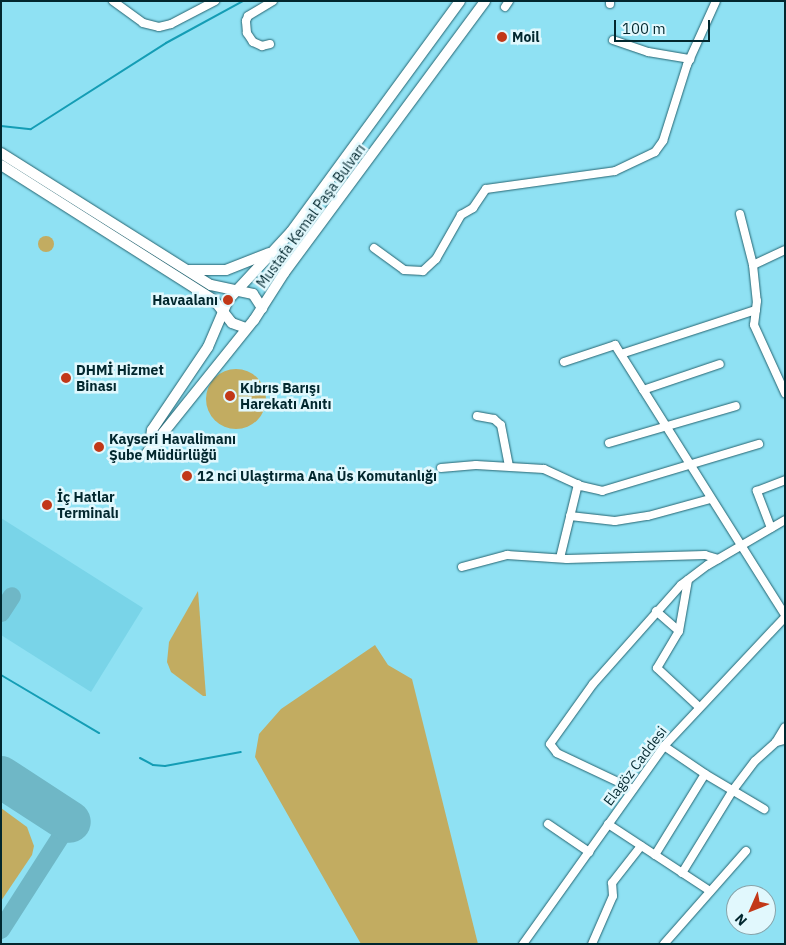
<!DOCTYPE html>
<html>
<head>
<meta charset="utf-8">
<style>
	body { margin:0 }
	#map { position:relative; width:786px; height:945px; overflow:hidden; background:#8fe1f3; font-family:"IBM Plex Sans",sans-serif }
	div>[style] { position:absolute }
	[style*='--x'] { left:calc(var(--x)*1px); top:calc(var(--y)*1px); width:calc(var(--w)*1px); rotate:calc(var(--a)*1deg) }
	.built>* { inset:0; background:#79d4e8 }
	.green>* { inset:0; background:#c2ac61 }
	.round { border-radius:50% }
	.stream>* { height:2px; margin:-1px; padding:0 1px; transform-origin:1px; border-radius:1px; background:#149db5 }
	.taxiway>* { height:18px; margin:-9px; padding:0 9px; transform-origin:9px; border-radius:9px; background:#6fb7c6 }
	.runway>* { height:42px; margin:-21px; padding:0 21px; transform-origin:21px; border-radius:21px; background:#6fb7c6 }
	.roads { filter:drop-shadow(0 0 1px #246471) drop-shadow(0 0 1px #246471) }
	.minor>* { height:8px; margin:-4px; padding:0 4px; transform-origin:4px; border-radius:4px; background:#fff }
	.major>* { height:10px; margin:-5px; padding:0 5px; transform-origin:5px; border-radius:5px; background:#fff }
	.dots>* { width:14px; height:14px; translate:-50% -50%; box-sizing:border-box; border:2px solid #e1f8fd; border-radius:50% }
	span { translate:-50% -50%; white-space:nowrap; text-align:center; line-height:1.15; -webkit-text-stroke:5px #e1f8fd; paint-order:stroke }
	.poi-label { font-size:14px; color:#02272e; font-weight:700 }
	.left { translate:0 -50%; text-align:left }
	.right { translate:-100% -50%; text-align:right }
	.street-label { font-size:14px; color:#02272e }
	.frame { position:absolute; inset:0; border:2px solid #02272e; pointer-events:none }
	.north { position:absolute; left:726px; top:885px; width:50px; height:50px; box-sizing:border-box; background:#e1f8fd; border:1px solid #88a4aa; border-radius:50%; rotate:226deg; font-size:14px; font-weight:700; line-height:20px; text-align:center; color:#02272e }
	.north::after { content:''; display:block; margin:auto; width:18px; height:22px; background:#c23818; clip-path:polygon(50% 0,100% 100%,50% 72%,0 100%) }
	.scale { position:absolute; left:614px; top:20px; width:96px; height:22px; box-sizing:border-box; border:2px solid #02272e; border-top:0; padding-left:6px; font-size:15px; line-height:18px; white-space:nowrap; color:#02272e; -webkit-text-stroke:4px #e1f8fd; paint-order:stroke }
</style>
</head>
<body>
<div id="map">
	<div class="built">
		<i style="clip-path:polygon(1px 518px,143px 608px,91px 692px,1px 635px)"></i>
	</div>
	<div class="green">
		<i class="round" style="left:38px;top:236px;width:16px;height:16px"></i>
		<i class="round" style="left:206px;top:369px;width:60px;height:60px"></i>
		<i style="clip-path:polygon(198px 591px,206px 696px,203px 696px,171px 672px,167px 662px,169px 642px)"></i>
		<i style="clip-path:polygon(375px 645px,388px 665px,412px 679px,478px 944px,361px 944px,255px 757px,259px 734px,281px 709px)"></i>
		<i style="clip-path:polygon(1px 808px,27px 827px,34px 846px,32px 855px,1px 901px)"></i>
	</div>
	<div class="stream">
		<i style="--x:1;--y:126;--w:30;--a:6"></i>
		<i style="--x:31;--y:129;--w:160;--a:-32.5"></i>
		<i style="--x:166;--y:43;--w:88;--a:-28.6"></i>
		<i style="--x:1;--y:675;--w:114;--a:30.6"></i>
		<i style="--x:140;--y:758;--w:15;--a:28"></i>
		<i style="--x:153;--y:765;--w:12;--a:5"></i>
		<i style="--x:165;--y:766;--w:77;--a:-10.4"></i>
	</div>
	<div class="taxiway">
		<i style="--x:1;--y:613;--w:20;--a:-57"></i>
		<i style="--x:1;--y:930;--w:128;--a:-57.4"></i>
	</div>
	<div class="runway">
		<i style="--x:1;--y:777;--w:82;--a:33.1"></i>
	</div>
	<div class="roads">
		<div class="minor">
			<i style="--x:113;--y:1;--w:37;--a:36"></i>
			<i style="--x:143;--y:23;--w:16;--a:14"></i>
			<i style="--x:159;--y:27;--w:12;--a:-14"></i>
			<i style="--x:171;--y:24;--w:50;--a:-27.6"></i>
			<i style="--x:610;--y:1;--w:3;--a:90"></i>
			<i style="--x:505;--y:7;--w:7;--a:-56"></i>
			<i style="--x:613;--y:40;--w:37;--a:19"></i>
			<i style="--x:648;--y:52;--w:43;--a:9.5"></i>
			<i style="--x:270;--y:44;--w:8;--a:166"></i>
			<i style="--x:262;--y:46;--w:10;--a:-156"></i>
			<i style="--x:253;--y:42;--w:11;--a:-124"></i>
			<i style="--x:247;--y:33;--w:12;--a:-95"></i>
			<i style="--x:246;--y:21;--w:5;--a:-68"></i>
			<i style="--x:248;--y:16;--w:29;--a:-31"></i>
			<i style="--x:740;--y:214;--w:53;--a:75.7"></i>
			<i style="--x:753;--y:265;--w:36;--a:84"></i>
			<i style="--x:757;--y:301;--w:24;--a:97"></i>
			<i style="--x:754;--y:325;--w:75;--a:65.5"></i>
			<i style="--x:374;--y:248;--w:37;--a:36"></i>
			<i style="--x:404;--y:270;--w:19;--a:3"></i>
			<i style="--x:423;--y:271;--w:18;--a:-43"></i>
			<i style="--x:436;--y:259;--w:51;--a:-60.4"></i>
			<i style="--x:461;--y:215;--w:14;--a:-30"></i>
			<i style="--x:473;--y:208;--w:23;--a:-56"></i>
			<i style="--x:486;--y:189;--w:130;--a:-7.9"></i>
			<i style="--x:615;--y:171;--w:44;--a:-25.4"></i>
			<i style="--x:655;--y:152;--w:14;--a:-54"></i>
			<i style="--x:663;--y:141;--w:80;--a:-72.5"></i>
			<i style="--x:687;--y:65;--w:70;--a:-65.6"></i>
			<i style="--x:753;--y:265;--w:35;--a:-25"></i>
			<i style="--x:621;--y:354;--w:142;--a:-18.1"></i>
			<i style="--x:564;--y:362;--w:54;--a:-18.4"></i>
			<i style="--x:615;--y:345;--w:319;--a:57.8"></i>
			<i style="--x:643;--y:390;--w:81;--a:-18.7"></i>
			<i style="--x:477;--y:416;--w:17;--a:10"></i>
			<i style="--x:494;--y:419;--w:9;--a:41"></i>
			<i style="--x:501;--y:425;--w:42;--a:79"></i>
			<i style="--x:609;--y:443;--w:132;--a:-16.2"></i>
			<i style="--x:441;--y:468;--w:35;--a:-5"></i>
			<i style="--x:476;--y:465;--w:68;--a:3.4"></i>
			<i style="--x:544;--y:469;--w:41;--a:24.7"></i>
			<i style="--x:581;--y:486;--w:22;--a:13"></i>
			<i style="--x:602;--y:491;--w:164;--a:-16.7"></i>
			<i style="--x:570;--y:516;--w:45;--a:6.3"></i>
			<i style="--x:615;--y:521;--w:33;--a:-9"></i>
			<i style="--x:648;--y:516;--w:64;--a:-15.3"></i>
			<i style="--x:771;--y:528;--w:40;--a:-111"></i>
			<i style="--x:757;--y:491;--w:30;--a:-21"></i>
			<i style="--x:560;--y:558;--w:76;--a:-76.3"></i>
			<i style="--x:462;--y:567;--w:47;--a:-14.9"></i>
			<i style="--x:507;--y:555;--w:60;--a:3.8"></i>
			<i style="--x:567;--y:559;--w:138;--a:-1.7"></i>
			<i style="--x:705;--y:555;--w:14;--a:17"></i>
			<i style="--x:688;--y:580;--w:52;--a:100"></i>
			<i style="--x:679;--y:631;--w:43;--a:120.7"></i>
			<i style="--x:657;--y:668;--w:57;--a:42.9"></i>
			<i style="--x:656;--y:611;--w:30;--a:41"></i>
			<i style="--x:776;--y:742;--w:17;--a:-59"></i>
			<i style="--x:664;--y:746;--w:50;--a:34.3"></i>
			<i style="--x:705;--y:774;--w:69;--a:30.7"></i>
			<i style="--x:633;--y:789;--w:84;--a:-154.7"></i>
			<i style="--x:557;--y:753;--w:11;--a:-128"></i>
			<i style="--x:550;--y:744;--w:74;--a:-54.4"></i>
			<i style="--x:593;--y:684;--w:132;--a:-48.4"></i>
			<i style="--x:681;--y:585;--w:34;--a:-37"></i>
			<i style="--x:708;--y:565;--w:89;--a:-30.3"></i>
			<i style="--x:548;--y:824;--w:50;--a:34.3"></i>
			<i style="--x:608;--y:824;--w:122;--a:33.3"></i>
			<i style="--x:655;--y:855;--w:95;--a:-58.3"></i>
			<i style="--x:682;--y:873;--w:97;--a:-58.4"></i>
			<i style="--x:733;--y:790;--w:36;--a:-53"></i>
			<i style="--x:755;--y:761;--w:28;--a:-42"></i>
			<i style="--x:776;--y:742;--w:9;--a:-13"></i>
			<i style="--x:523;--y:944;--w:243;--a:-54.5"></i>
			<i style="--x:664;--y:746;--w:177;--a:-46.8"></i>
			<i style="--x:592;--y:944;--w:52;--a:-66.4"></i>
			<i style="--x:613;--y:896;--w:13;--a:-94"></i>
			<i style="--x:612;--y:883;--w:47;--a:-51.9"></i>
			<i style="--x:664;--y:944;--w:124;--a:-48.6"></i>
		</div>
		<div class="major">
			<i style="--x:1;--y:153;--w:248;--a:32.2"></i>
			<i style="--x:211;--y:285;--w:43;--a:12.1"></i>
			<i style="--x:253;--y:294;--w:17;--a:57"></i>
			<i style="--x:1;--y:165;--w:252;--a:32.4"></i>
			<i style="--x:214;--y:300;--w:29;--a:52"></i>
			<i style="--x:232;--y:323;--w:15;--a:20"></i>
			<i style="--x:189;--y:270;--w:37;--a:0"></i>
			<i style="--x:226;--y:270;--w:46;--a:-21.6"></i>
			<i style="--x:156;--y:445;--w:9;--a:-122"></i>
			<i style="--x:151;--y:437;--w:7;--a:-82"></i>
			<i style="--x:152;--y:430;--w:100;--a:-56"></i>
			<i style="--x:208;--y:347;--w:51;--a:-66.9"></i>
			<i style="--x:228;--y:300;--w:93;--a:-47.2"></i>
			<i style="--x:291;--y:232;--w:286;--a:-53.8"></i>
			<i style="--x:147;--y:453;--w:171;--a:-51.2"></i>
			<i style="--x:254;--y:320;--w:56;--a:-57.4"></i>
			<i style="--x:284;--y:273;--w:338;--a:-53.5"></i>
		</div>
	</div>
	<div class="dots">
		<i style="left:502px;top:37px;background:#c23818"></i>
		<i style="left:228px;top:300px;background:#c23818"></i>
		<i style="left:66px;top:378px;background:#c23818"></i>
		<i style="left:230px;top:396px;background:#c23818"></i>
		<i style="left:99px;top:447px;background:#c23818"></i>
		<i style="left:187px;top:476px;background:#c23818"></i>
		<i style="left:47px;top:505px;background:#c23818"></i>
	</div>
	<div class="poi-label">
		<span class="left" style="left:512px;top:37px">Moil</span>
		<span class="right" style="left:218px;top:300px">Havaalanı</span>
		<span class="left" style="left:76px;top:378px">DHMİ Hizmet<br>Binası</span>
		<span class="left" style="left:240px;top:396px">Kıbrıs Barışı<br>Harekatı Anıtı</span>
		<span class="left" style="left:109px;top:447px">Kayseri Havalimanı<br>Şube Müdürlüğü</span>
		<span class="left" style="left:197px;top:476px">12 nci Ulaştırma Ana Üs Komutanlığı</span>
		<span class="left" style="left:57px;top:505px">İç Hatlar<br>Terminalı</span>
	</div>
	<div class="street-label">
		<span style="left:311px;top:216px;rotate:-54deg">Mustafa Kemal Paşa Bulvarı</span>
		<span style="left:635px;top:766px;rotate:-53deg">Elagöz Caddesi</span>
	</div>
	<div class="frame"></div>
	<div class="north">N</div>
	<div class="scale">100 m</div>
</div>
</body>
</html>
